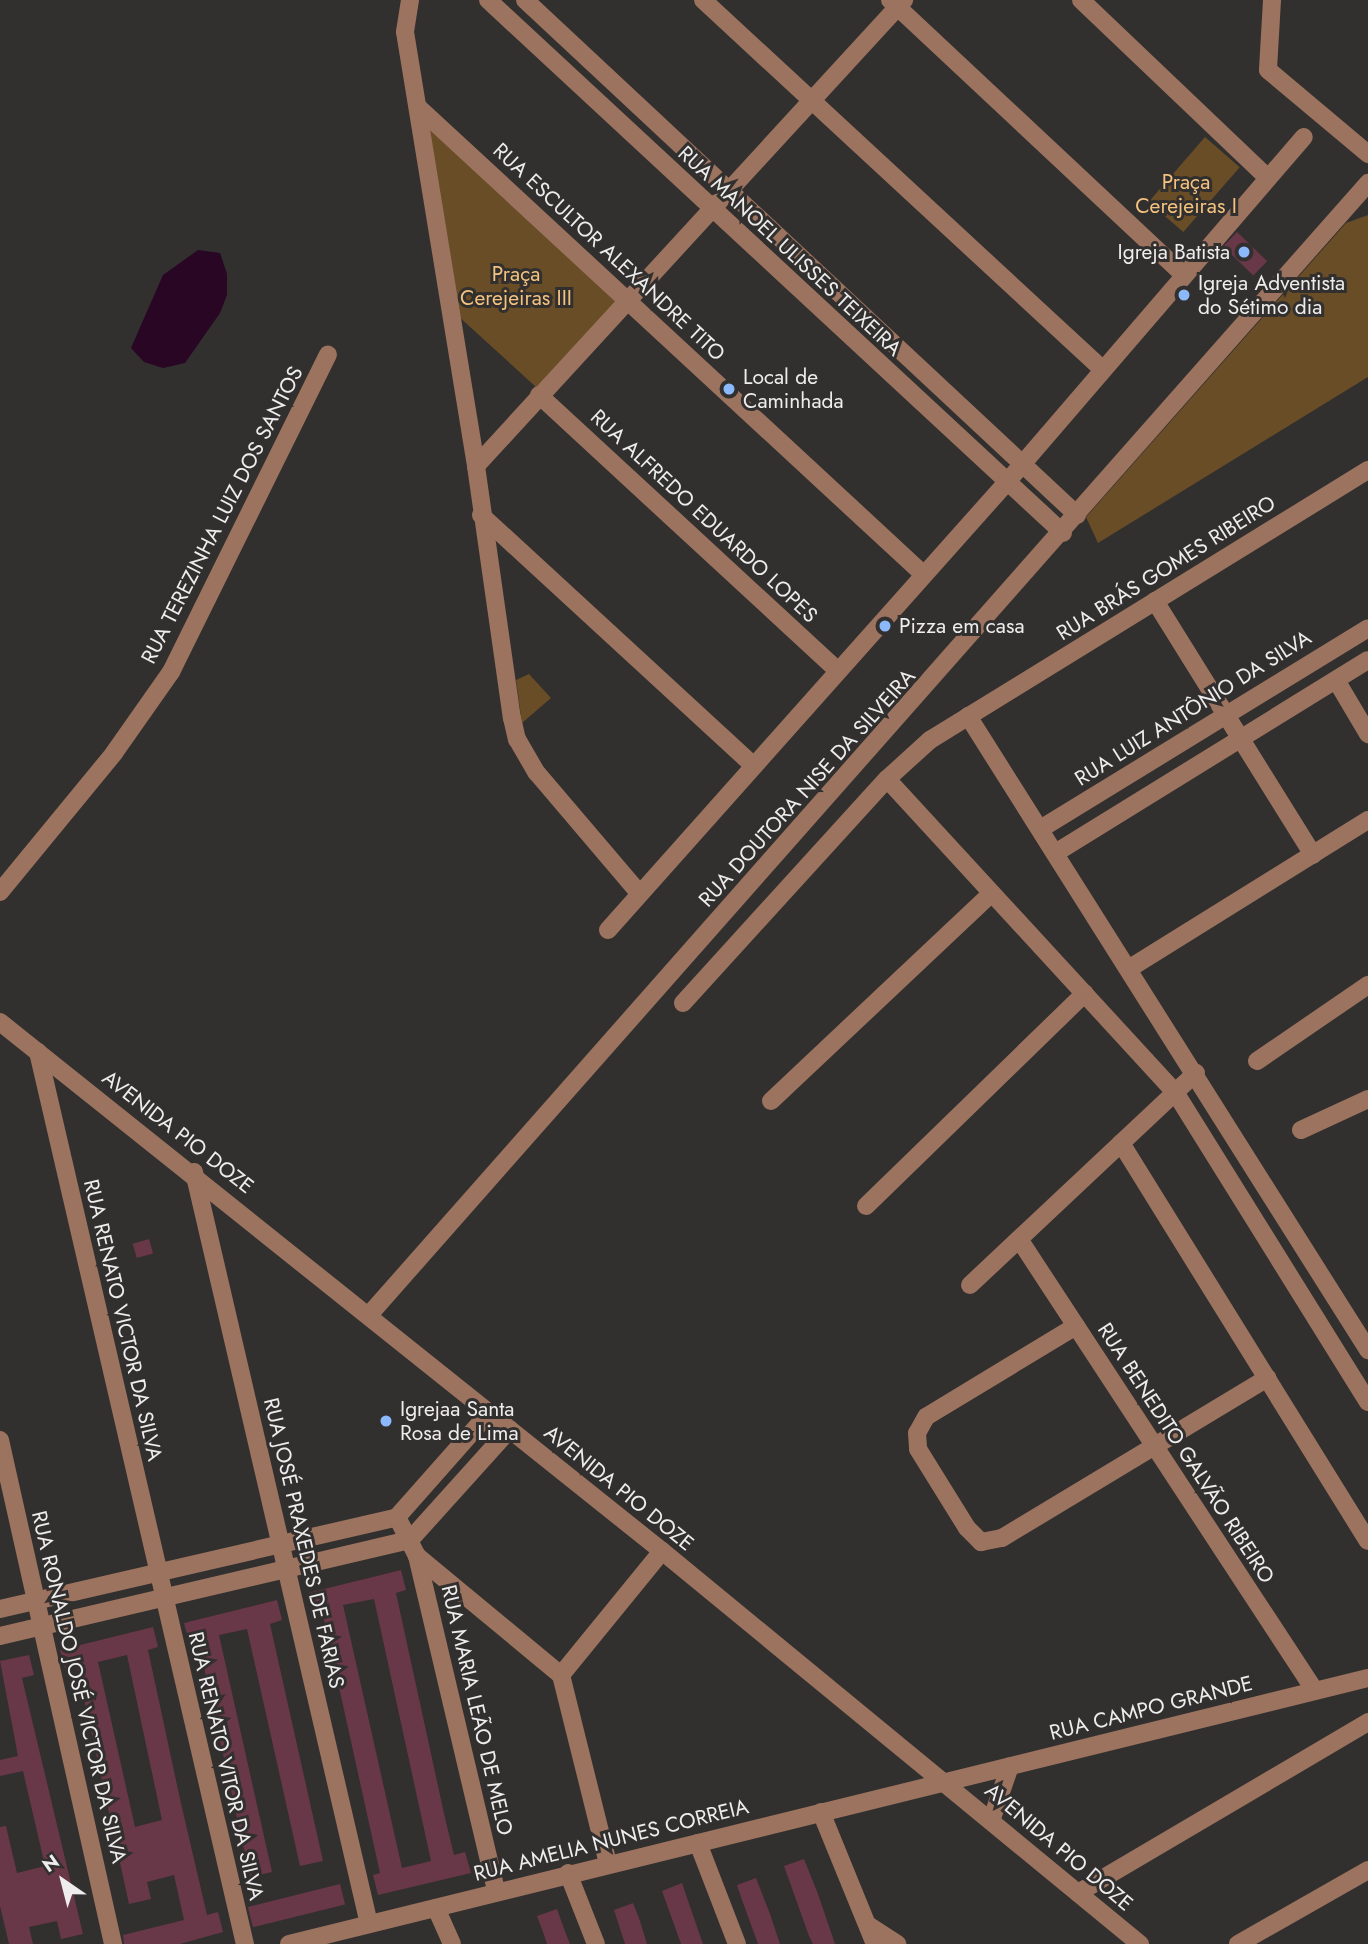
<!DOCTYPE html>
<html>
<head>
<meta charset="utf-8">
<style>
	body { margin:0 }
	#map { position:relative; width:1368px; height:1944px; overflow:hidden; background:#322f2f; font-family:Jost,sans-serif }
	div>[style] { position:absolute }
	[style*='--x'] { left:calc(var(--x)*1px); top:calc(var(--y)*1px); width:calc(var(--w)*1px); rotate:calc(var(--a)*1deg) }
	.green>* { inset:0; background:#684d26; transform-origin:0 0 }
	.water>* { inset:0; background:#280624 }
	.building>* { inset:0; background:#683748; transform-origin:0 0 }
	.minor>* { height:18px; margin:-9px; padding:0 9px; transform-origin:9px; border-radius:9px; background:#9b735e }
	.dots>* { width:19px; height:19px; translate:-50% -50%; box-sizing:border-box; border:4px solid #322f2f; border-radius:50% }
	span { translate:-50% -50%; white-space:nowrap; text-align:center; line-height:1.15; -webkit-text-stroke:6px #322f2f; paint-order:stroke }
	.park-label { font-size:21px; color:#f4c37f }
	.street-label { font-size:21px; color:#eeecec }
	.poi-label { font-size:21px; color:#eeecec }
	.right { translate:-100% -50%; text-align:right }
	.left { translate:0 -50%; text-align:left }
	.north { position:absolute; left:28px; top:1846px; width:70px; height:70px; -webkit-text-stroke:5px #322f2f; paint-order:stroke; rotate:325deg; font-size:19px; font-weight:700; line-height:28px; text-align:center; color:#eeecec }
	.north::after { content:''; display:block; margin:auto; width:24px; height:32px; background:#eeecec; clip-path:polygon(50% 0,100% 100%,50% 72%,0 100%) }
</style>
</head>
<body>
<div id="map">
	<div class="green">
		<i style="clip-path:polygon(417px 110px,619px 299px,537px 388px,446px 305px)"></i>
		<i style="left:1205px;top:137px;width:46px;height:86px;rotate:41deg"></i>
		<i style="clip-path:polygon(1368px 215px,1368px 377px,1098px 543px,1086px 517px,1346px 223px)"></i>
		<i style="clip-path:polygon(529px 674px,551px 698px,522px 723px,516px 680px)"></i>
	</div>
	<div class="water">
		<i style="clip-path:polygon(198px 250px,220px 253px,227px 274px,227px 295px,220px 313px,185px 363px,163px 368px,144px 362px,131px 348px,163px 275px)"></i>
	</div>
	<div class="building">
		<i style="left:1237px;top:232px;width:42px;height:20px;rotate:44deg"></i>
		<i style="left:149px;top:1239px;width:15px;height:17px;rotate:74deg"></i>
		<i style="clip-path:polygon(evenodd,401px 1570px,406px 1590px,396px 1593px,445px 1818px,454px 1855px,465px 1852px,471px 1873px,378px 1895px,373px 1875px,380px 1873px,322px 1610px,313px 1613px,308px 1593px,401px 1570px,374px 1599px,431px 1861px,402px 1868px,343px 1605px,374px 1599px)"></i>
		<i style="clip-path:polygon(277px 1600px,282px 1620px,270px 1624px,323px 1861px,300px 1866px,247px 1629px,219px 1635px,272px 1872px,250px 1877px,198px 1640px,189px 1643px,184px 1623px)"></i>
		<i style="clip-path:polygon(evenodd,153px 1627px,158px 1647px,148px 1650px,180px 1799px,207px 1915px,218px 1912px,223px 1932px,180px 1944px,124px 1944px,123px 1935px,184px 1920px,174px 1875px,147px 1882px,151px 1899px,129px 1904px,77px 1667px,65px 1669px,60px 1650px,153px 1627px,127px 1655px,162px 1820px,135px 1827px,98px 1662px,127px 1655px)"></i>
		<i style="clip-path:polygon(29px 1655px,34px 1675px,22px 1678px,83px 1934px,61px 1939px,57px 1921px,29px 1927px,33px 1944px,9px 1944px,0 1906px,0 1827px,6px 1826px,17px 1873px,45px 1866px,23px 1771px,0 1776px,0 1760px,18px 1756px,0 1661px)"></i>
		<i style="clip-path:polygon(804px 1859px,818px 1894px,835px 1944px,813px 1944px,809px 1936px,784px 1866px)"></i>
		<i style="clip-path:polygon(756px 1878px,770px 1914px,780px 1944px,758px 1944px,742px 1900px,737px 1885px)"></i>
		<i style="clip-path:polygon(682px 1883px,686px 1895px,703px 1944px,681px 1944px,662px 1891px)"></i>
		<i style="left:340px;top:1884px;width:21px;height:95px;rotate:76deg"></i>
		<i style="clip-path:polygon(633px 1903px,639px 1918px,647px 1944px,625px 1944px,614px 1910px)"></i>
		<i style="clip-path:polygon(557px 1909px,563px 1926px,570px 1944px,547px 1944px,543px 1932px,537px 1916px)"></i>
	</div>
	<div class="minor">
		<i style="--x:410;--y:0;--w:32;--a:99"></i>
		<i style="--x:405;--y:32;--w:440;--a:80.7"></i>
		<i style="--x:476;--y:466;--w:255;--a:81.9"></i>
		<i style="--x:512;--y:718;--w:22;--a:77"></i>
		<i style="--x:517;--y:739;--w:39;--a:60"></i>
		<i style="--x:537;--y:773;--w:157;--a:49.6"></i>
		<i style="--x:488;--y:0;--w:784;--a:42.83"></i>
		<i style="--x:525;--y:0;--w:755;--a:43.01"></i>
		<i style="--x:703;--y:0;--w:543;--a:42.76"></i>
		<i style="--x:890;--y:0;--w:401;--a:43.1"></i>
		<i style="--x:1081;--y:0;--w:258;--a:43.6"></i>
		<i style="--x:1272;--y:0;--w:70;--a:93.3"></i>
		<i style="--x:1268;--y:70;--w:131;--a:40"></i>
		<i style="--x:418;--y:107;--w:686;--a:42.76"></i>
		<i style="--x:539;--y:395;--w:405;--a:42.7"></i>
		<i style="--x:476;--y:466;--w:633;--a:-47.43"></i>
		<i style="--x:481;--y:515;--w:369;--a:42.6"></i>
		<i style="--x:1155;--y:601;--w:299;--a:58.1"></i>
		<i style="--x:1336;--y:680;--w:63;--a:59.3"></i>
		<i style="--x:968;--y:716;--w:750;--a:57.75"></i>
		<i style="--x:887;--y:779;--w:425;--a:47.4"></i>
		<i style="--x:1175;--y:1092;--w:365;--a:58.1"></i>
		<i style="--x:1042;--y:828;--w:382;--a:-31.5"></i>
		<i style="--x:1057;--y:852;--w:365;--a:-31.7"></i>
		<i style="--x:0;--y:892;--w:180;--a:-50.6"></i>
		<i style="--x:114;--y:753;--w:99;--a:-54.9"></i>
		<i style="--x:171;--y:672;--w:354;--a:-63.7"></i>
		<i style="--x:608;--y:930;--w:600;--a:-48.31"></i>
		<i style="--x:1007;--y:482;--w:455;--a:-49.3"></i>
		<i style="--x:1130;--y:968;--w:280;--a:-31.9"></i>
		<i style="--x:683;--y:1003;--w:303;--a:-47.7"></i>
		<i style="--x:887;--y:779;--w:58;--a:-42.2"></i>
		<i style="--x:930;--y:740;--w:515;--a:-31.65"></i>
		<i style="--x:0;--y:1022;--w:847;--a:38.63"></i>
		<i style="--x:662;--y:1551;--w:619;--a:39.43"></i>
		<i style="--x:38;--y:1052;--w:916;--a:76.94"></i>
		<i style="--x:1257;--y:1061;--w:135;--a:-34.4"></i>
		<i style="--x:771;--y:1101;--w:303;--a:-43.3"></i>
		<i style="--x:1301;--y:1130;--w:74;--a:-24.8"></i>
		<i style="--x:1121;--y:1143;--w:468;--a:58.2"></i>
		<i style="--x:194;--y:1172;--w:772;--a:76.9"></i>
		<i style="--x:866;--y:1206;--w:305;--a:-44.2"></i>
		<i style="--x:1019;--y:1239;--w:540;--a:56.78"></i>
		<i style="--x:970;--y:1285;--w:310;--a:-43.2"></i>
		<i style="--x:369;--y:1315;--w:1510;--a:-48.57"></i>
		<i style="--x:1076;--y:1326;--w:175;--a:148.8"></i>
		<i style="--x:926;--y:1417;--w:18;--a:119"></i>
		<i style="--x:917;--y:1433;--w:16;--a:86"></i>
		<i style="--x:918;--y:1449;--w:93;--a:58.2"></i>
		<i style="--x:967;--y:1528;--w:20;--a:45"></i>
		<i style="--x:981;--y:1542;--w:21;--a:-11"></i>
		<i style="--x:1002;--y:1538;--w:310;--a:-31.1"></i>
		<i style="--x:0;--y:1440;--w:517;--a:77.36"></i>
		<i style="--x:397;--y:1517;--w:44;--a:62.9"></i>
		<i style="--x:417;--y:1556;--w:344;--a:76.7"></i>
		<i style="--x:417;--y:1556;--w:187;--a:39.6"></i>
		<i style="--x:561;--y:1675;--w:195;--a:76"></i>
		<i style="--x:0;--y:1609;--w:408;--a:-13"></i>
		<i style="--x:397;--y:1517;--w:140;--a:-48.5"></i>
		<i style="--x:0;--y:1636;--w:421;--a:-13.2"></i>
		<i style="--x:410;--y:1540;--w:149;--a:-48"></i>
		<i style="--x:561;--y:1675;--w:160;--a:-50.8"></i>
		<i style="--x:821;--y:1812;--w:143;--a:67.8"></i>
		<i style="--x:991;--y:1821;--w:58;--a:-70.9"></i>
		<i style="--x:698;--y:1843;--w:108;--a:68.9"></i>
		<i style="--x:568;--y:1873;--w:76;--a:68.5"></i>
		<i style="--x:1078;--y:1893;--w:337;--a:-30.5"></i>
		<i style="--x:436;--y:1908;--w:39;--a:66"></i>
		<i style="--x:868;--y:1925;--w:35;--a:33"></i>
		<i style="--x:289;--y:1944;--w:1111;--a:-13.85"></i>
		<i style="--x:1238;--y:1944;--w:150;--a:-29.6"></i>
	</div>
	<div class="dots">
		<i style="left:1244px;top:252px;background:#8bb9fc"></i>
		<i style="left:1184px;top:295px;background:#8bb9fc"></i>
		<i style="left:729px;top:389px;background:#8bb9fc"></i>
		<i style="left:885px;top:626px;background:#8bb9fc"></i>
		<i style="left:386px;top:1421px;background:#8bb9fc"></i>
	</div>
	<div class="park-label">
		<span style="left:1186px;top:194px">Praça<br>Cerejeiras I</span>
		<span style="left:516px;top:286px">Praça<br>Cerejeiras III</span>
	</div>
	<div class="street-label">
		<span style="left:790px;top:251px;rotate:43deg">RUA MANOEL ULISSES TEIXEIRA</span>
		<span style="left:609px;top:252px;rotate:43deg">RUA ESCULTOR ALEXANDRE TITO</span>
		<span style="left:222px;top:515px;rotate:-63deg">RUA TEREZINHA LUIZ DOS SANTOS</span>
		<span style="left:704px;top:516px;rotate:43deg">RUA ALFREDO EDUARDO LOPES</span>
		<span style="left:1166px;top:568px;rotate:-32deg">RUA BRÁS GOMES RIBEIRO</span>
		<span style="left:1193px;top:708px;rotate:-32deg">RUA LUIZ ANTÔNIO DA SILVA</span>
		<span style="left:807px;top:788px;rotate:-48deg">RUA DOUTORA NISE DA SILVEIRA</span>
		<span style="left:178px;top:1132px;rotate:38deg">AVENIDA PIO DOZE</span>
		<span style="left:123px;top:1320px;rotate:77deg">RUA RENATO VICTOR DA SILVA</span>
		<span style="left:1186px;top:1453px;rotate:57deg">RUA BENEDITO GALVÃO RIBEIRO</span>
		<span style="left:619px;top:1488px;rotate:39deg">AVENIDA PIO DOZE</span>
		<span style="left:304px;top:1543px;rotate:77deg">RUA JOSÉ PRAXEDES DE FARIAS</span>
		<span style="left:79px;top:1687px;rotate:77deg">RUA RONALDO JOSÉ VICTOR DA SILVA</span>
		<span style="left:1151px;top:1708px;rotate:-14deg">RUA CAMPO GRANDE</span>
		<span style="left:477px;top:1710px;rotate:77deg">RUA MARIA LEÃO DE MELO</span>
		<span style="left:226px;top:1766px;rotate:77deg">RUA RENATO VITOR DA SILVA</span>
		<span style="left:611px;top:1840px;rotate:-14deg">RUA AMELIA NUNES CORREIA</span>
		<span style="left:1059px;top:1847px;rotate:40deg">AVENIDA PIO DOZE</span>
	</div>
	<div class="poi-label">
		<span class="right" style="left:1230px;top:252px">Igreja Batista</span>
		<span class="left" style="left:1198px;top:295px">Igreja Adventista<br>do Sétimo dia</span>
		<span class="left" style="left:743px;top:389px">Local de<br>Caminhada</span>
		<span class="left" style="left:899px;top:626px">Pizza em casa</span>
		<span class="left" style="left:400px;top:1421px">Igrejaa Santa<br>Rosa de Lima</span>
	</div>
	<div class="north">N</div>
</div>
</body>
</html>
